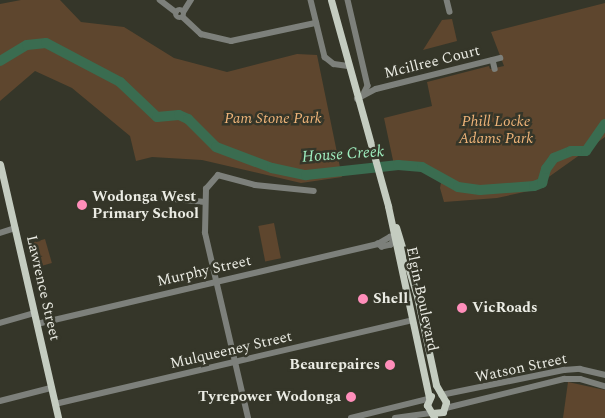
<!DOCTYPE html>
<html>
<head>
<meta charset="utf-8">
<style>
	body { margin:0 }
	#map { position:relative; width:605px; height:418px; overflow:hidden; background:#353629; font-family:Spectral,serif }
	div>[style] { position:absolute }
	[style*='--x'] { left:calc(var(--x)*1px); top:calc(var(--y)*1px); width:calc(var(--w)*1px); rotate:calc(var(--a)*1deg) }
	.green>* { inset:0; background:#5e462e; transform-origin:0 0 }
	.river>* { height:10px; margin:-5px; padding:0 5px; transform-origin:5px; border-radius:5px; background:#3a6c50 }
	.minor>* { height:5.5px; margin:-2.75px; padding:0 2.75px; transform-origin:2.75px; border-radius:2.75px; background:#7d807b }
	.minor>.ring { margin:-2.75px; padding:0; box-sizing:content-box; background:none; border:5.5px solid #7d807b; border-radius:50% }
	.major>* { height:7px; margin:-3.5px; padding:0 3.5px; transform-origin:3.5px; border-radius:3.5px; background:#c4ccc0 }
	.dots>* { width:14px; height:14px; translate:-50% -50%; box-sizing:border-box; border:2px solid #353629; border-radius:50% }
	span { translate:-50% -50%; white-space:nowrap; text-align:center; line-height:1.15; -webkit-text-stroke:5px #353629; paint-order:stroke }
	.street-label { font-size:15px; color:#ebece4 }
	.park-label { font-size:15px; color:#efb479; font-style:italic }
	.poi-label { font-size:15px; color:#ebece4; font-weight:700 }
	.left { translate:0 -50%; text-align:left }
	.right { translate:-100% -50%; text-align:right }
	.water-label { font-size:16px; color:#9eedbe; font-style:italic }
</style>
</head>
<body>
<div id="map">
	<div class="green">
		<i style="clip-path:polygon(21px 0,60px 0,81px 22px,124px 27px,174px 58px,227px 72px,297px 54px,317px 55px,342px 177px,301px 183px,202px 160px,152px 157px,136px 161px,130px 136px,72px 88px,35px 71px,0 101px,0 4px)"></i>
		<i style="clip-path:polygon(605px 3px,605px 137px,529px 191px,497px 198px,444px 202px,440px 188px,442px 177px,422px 167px,394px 165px,384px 118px,432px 106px,427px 82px,489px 66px,490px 69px,504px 66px,491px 32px)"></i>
		<i style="clip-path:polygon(452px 19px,457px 41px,423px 50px,442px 20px)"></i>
		<i style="left:274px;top:223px;width:36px;height:16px;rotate:79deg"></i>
		<i style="left:45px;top:239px;width:25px;height:12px;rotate:74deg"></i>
		<i style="clip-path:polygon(568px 382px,605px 390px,605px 418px,563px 418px)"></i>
	</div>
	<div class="river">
		<i style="--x:0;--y:61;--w:31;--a:-31"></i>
		<i style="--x:27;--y:45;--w:19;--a:-6"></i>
		<i style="--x:46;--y:43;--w:84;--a:27.8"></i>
		<i style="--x:120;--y:82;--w:51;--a:43.4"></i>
		<i style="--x:157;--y:117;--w:22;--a:-5"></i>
		<i style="--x:179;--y:115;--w:10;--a:24"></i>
		<i style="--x:188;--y:119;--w:40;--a:45"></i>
		<i style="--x:216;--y:147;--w:60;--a:20.6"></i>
		<i style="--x:272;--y:168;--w:35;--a:12"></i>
		<i style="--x:306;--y:175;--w:93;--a:-6.2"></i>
		<i style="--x:398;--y:165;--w:24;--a:5"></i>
		<i style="--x:422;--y:167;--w:41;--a:29.1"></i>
		<i style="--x:458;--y:187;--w:22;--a:8"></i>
		<i style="--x:480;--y:190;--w:54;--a:-4.2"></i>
		<i style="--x:534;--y:186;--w:9;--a:-21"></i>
		<i style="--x:542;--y:183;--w:15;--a:-74"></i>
		<i style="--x:546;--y:169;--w:14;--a:-54"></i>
		<i style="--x:554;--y:158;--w:18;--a:-22"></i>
		<i style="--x:571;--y:151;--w:15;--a:0"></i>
		<i style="--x:586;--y:151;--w:33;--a:-55"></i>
	</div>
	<div class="minor">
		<i style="--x:160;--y:0;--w:20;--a:37"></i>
		<i style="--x:311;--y:0;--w:59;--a:76.2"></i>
		<i style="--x:325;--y:57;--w:11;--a:38"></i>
		<i style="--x:334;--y:64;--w:14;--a:8"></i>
		<i style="--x:348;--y:0;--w:88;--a:76.9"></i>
		<i style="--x:368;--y:86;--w:7;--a:117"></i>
		<i style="--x:447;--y:0;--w:12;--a:76"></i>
		<i class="ring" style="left:175.5px;top:9.5px;width:3.5px;height:3.5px"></i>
		<i style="--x:184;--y:11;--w:13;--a:-58"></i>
		<i style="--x:183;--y:17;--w:25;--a:43"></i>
		<i style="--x:201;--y:34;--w:31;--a:13"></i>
		<i style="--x:231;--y:41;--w:87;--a:-12"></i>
		<i style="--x:493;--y:60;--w:9;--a:77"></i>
		<i style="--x:357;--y:99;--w:21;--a:-28"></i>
		<i style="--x:376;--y:89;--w:128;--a:-14"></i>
		<i style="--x:164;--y:198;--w:41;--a:5.6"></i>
		<i style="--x:0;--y:233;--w:16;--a:-18"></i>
		<i style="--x:0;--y:323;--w:35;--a:-16"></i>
		<i style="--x:37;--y:324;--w:350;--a:-13.2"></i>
		<i style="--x:378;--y:244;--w:14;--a:-30"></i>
		<i style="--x:390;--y:237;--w:6;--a:31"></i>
		<i style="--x:395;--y:240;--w:6;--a:129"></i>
		<i style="--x:391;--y:245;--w:9;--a:167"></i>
		<i style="--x:382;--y:247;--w:5;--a:-143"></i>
		<i style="--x:441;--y:395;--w:126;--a:-11.5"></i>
		<i style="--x:564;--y:370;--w:16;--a:-4"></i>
		<i style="--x:580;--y:369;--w:26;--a:13"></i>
		<i style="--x:0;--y:401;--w:53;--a:-14.3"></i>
		<i style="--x:55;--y:404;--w:367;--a:-13.2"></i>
		<i style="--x:446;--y:408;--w:122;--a:-13.8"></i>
		<i style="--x:564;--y:379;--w:16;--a:0"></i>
		<i style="--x:580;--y:379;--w:26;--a:16"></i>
		<i style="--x:248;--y:418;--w:190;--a:-103.1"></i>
		<i style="--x:205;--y:233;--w:44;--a:-88.7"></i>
		<i style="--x:206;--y:189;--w:18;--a:-49"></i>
		<i style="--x:218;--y:175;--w:38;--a:15"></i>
		<i style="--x:255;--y:185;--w:59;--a:5.8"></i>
		<i style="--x:351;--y:418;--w:79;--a:-13.9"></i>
		<i style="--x:395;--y:418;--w:36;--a:-8"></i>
	</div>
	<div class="major">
		<i style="--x:331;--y:0;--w:214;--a:74.5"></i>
		<i style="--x:388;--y:206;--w:196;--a:77.9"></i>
		<i style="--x:0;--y:164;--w:261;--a:77.1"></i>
		<i style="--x:396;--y:227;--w:72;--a:73.1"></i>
		<i style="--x:417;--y:296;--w:91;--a:77.9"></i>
		<i style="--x:436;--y:385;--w:20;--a:60"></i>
		<i style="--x:446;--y:402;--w:10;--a:107"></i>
		<i style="--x:443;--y:412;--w:11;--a:175"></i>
		<i style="--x:431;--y:396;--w:10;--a:114"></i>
		<i style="--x:427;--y:405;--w:14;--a:60"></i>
	</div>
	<div class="dots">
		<i style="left:82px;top:205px;background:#ff8eba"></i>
		<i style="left:363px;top:299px;background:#ff8eba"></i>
		<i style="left:462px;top:308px;background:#ff8eba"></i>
		<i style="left:390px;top:365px;background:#ff8eba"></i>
		<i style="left:351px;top:397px;background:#ff8eba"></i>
	</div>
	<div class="street-label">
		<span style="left:432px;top:62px;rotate:-14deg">Mcillree Court</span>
		<span style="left:204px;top:271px;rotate:-13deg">Murphy Street</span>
		<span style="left:43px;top:288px;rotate:77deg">Lawrence Street</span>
		<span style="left:422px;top:299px;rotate:78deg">Elgin Boulevard</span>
		<span style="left:231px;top:350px;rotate:-13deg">Mulqueeney Street</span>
		<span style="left:521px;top:368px;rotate:-12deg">Watson Street</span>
	</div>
	<div class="park-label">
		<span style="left:273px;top:119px">Pam Stone Park</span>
		<span style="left:496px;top:130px">Phill Locke<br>Adams Park</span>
	</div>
	<div class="poi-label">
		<span class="left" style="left:92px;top:205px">Wodonga West<br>Primary School</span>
		<span class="left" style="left:373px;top:299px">Shell</span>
		<span class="left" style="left:472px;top:308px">VicRoads</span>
		<span class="right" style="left:380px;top:365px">Beaurepaires</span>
		<span class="right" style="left:341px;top:397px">Tyrepower Wodonga</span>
	</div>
	<div class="water-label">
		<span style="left:343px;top:154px;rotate:-4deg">House Creek</span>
	</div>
</div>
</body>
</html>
